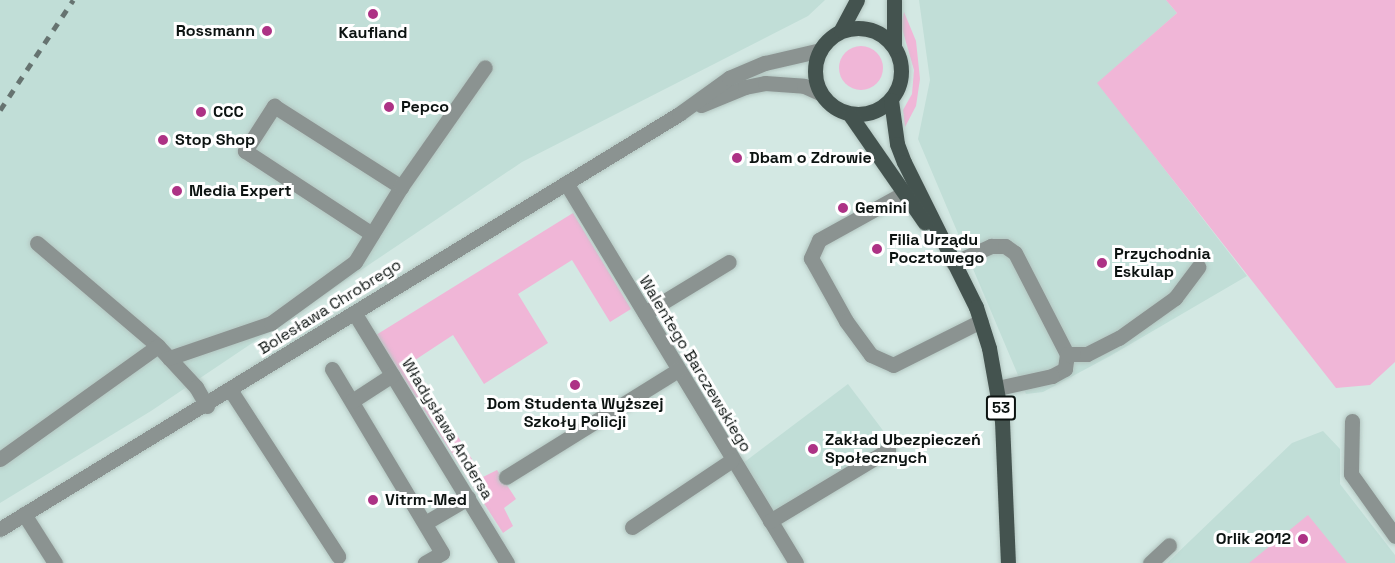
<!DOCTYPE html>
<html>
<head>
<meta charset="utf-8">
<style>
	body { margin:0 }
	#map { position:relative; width:1395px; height:563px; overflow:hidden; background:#d3e8e3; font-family:"Space Grotesk",sans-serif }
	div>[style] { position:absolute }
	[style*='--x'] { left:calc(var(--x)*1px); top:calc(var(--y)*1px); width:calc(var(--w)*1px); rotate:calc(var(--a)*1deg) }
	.built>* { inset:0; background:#c1ded7; transform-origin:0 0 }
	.green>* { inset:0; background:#f0b6d7 }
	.round { border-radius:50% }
	.roads { filter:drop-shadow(0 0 2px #b3c6c1) drop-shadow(0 0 2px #b3c6c1) }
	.minor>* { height:15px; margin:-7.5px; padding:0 7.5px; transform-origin:7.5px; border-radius:7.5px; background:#8b9391 }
	.major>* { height:15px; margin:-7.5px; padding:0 7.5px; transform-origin:7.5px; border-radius:7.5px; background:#44534f }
	.major>.ring { margin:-7.5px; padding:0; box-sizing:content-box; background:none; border:15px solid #44534f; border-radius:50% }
	.rail>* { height:4.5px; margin-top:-2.25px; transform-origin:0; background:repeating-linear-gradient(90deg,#667370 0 8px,transparent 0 16px) }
	.dots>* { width:16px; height:16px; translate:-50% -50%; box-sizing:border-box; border:3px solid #fff; border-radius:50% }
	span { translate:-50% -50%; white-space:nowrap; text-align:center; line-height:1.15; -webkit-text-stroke:6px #fff; paint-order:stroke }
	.shield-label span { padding:2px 4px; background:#fff; border:2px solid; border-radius:4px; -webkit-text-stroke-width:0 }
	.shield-label { font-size:15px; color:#0c1311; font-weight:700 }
	.poi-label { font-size:16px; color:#0c1311; font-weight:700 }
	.right { translate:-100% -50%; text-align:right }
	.left { translate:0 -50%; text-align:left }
	.street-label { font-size:16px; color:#0c1311 }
</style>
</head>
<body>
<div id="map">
	<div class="built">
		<i style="clip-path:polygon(0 0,825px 0,808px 16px,522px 162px,151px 411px,0 503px)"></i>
		<i style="clip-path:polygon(919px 0,1166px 0,1177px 13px,1098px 83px,1247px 276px,1110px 356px,1043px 392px,1026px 394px,918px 139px,930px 80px)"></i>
		<i style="left:848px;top:384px;width:71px;height:137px;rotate:53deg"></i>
		<i style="clip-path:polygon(1323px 431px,1340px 449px,1340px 484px,1395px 555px,1395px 563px,1167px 563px,1292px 443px)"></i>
	</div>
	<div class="green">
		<i style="clip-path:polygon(1166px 0,1395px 0,1395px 362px,1370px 385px,1336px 388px,1097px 83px,1177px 13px)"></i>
		<i style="clip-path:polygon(904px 12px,916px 41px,920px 79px,916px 106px,905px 127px,903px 110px,912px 94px,914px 70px,901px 25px)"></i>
		<i class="round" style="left:839px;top:46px;width:44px;height:44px"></i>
		<i style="clip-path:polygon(573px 213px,631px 309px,610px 322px,572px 260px,518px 294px,548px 343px,484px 384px,453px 335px,412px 362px,483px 477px,497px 470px,516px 499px,504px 508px,513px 526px,503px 533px,376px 335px)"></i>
		<i style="clip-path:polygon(1308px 515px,1347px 563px,1249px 563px)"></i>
	</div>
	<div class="roads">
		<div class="minor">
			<i style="--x:701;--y:105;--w:48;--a:-22.2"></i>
			<i style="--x:745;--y:87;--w:20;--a:-11"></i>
			<i style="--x:765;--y:83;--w:39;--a:4"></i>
			<i style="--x:804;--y:86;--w:17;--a:24"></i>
			<i style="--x:566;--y:183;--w:444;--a:58.8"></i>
			<i style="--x:904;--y:193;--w:97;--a:151.1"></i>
			<i style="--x:819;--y:240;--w:20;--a:114"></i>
			<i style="--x:811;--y:258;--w:72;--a:60.9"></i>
			<i style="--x:846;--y:321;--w:42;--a:53.7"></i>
			<i style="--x:871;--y:355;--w:24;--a:24"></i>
			<i style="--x:893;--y:365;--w:98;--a:-26.6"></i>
			<i style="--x:372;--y:234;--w:152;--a:-146.8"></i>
			<i style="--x:245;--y:151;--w:54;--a:-57.2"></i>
			<i style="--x:274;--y:106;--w:151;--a:32.5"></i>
			<i style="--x:37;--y:243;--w:159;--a:40.4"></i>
			<i style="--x:158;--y:346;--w:56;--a:47.2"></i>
			<i style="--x:196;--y:387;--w:22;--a:60"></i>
			<i style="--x:953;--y:263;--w:42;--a:-24.1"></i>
			<i style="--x:991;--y:246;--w:14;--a:0"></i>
			<i style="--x:1005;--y:246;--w:12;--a:35"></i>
			<i style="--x:1015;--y:253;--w:114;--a:62.8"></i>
			<i style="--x:1067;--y:354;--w:15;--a:98"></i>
			<i style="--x:1065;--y:369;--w:15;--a:152"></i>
			<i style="--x:1052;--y:376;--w:55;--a:167.5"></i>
			<i style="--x:645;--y:313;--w:98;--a:-31.3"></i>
			<i style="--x:355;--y:314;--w:292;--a:58.6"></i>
			<i style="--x:1067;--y:354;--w:20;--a:0"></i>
			<i style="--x:1087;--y:354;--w:36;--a:-27"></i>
			<i style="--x:1119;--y:338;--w:69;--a:-35.5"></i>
			<i style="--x:1175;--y:298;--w:39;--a:-53"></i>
			<i style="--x:169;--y:358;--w:108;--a:-18.9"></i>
			<i style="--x:271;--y:323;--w:104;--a:-36"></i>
			<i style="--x:355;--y:262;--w:88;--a:-58.5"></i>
			<i style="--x:401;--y:187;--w:146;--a:-55"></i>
			<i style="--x:332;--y:369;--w:214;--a:59.1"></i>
			<i style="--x:442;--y:553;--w:20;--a:150"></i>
			<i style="--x:231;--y:391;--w:197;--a:57"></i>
			<i style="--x:352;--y:401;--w:48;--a:-33"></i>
			<i style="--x:1352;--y:421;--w:53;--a:91.1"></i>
			<i style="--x:1351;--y:474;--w:76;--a:54.6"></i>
			<i style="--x:0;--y:459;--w:194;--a:-35.6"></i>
			<i style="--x:506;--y:477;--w:203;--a:-31.9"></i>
			<i style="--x:24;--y:514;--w:58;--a:57.7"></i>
			<i style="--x:770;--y:521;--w:138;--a:-31"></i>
			<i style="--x:425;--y:523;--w:50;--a:-30.2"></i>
			<i style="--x:632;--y:527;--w:120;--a:-33.8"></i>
			<i style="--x:0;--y:529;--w:796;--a:-31.43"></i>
			<i style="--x:679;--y:114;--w:62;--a:-35.8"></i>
			<i style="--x:729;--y:78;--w:39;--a:-23"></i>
			<i style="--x:765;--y:63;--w:57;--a:-13.1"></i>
			<i style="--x:1150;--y:563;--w:26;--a:-43"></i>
		</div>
		<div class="major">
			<i class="ring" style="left:815px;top:28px;width:71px;height:71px"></i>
			<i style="--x:841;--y:30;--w:34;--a:-62"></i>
			<i style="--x:894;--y:46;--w:46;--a:-90"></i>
			<i style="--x:891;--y:100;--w:44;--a:82.2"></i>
			<i style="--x:897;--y:144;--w:19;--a:69"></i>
			<i style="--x:904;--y:162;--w:162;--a:63.6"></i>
			<i style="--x:976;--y:307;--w:43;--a:72.4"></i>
			<i style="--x:989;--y:348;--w:74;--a:79.9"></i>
			<i style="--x:1002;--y:421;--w:142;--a:87.6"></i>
			<i style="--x:850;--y:115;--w:131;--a:55.2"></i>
		</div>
	</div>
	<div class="rail">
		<i style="--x:0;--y:110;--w:132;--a:-56.4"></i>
	</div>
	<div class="dots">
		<i style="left:373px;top:14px;background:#ad3285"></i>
		<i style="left:267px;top:31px;background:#ad3285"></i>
		<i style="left:389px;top:107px;background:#ad3285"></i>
		<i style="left:201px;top:112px;background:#ad3285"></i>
		<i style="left:163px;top:140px;background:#ad3285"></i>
		<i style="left:737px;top:158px;background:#ad3285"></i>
		<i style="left:177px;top:191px;background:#ad3285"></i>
		<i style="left:843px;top:208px;background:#ad3285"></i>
		<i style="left:877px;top:249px;background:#ad3285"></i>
		<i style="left:1102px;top:263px;background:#ad3285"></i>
		<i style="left:575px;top:385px;background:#ad3285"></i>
		<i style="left:813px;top:449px;background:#ad3285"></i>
		<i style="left:373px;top:500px;background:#ad3285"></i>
		<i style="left:1303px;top:539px;background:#ad3285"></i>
	</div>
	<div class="shield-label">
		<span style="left:1001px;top:408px">53</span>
	</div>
	<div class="poi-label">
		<span class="right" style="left:255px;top:31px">Rossmann</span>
		<span style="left:373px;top:33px">Kaufland</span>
		<span class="left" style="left:401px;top:107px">Pepco</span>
		<span class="left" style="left:213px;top:112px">CCC</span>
		<span class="left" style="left:175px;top:140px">Stop Shop</span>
		<span class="left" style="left:749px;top:158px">Dbam o Zdrowie</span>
		<span class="left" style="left:189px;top:191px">Media Expert</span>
		<span class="left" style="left:855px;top:208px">Gemini</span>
		<span class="left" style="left:889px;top:249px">Filia Urządu<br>Pocztowego</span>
		<span class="left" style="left:1114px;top:263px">Przychodnia<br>Eskulap</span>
		<span style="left:575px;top:413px">Dom Studenta Wyższej<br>Szkoły Policji</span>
		<span class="left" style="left:825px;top:449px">Zakład Ubezpieczeń<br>Społecznych</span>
		<span class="left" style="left:385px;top:500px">Vitrm-Med</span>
		<span class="right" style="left:1291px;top:539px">Orlik 2012</span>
	</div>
	<div class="street-label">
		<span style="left:330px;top:307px;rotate:-32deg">Bolesława Chrobrego</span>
		<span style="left:695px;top:364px;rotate:59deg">Walentego Barczewskiego</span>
		<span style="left:447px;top:429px;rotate:59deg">Władysława Andersa</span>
	</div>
</div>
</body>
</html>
